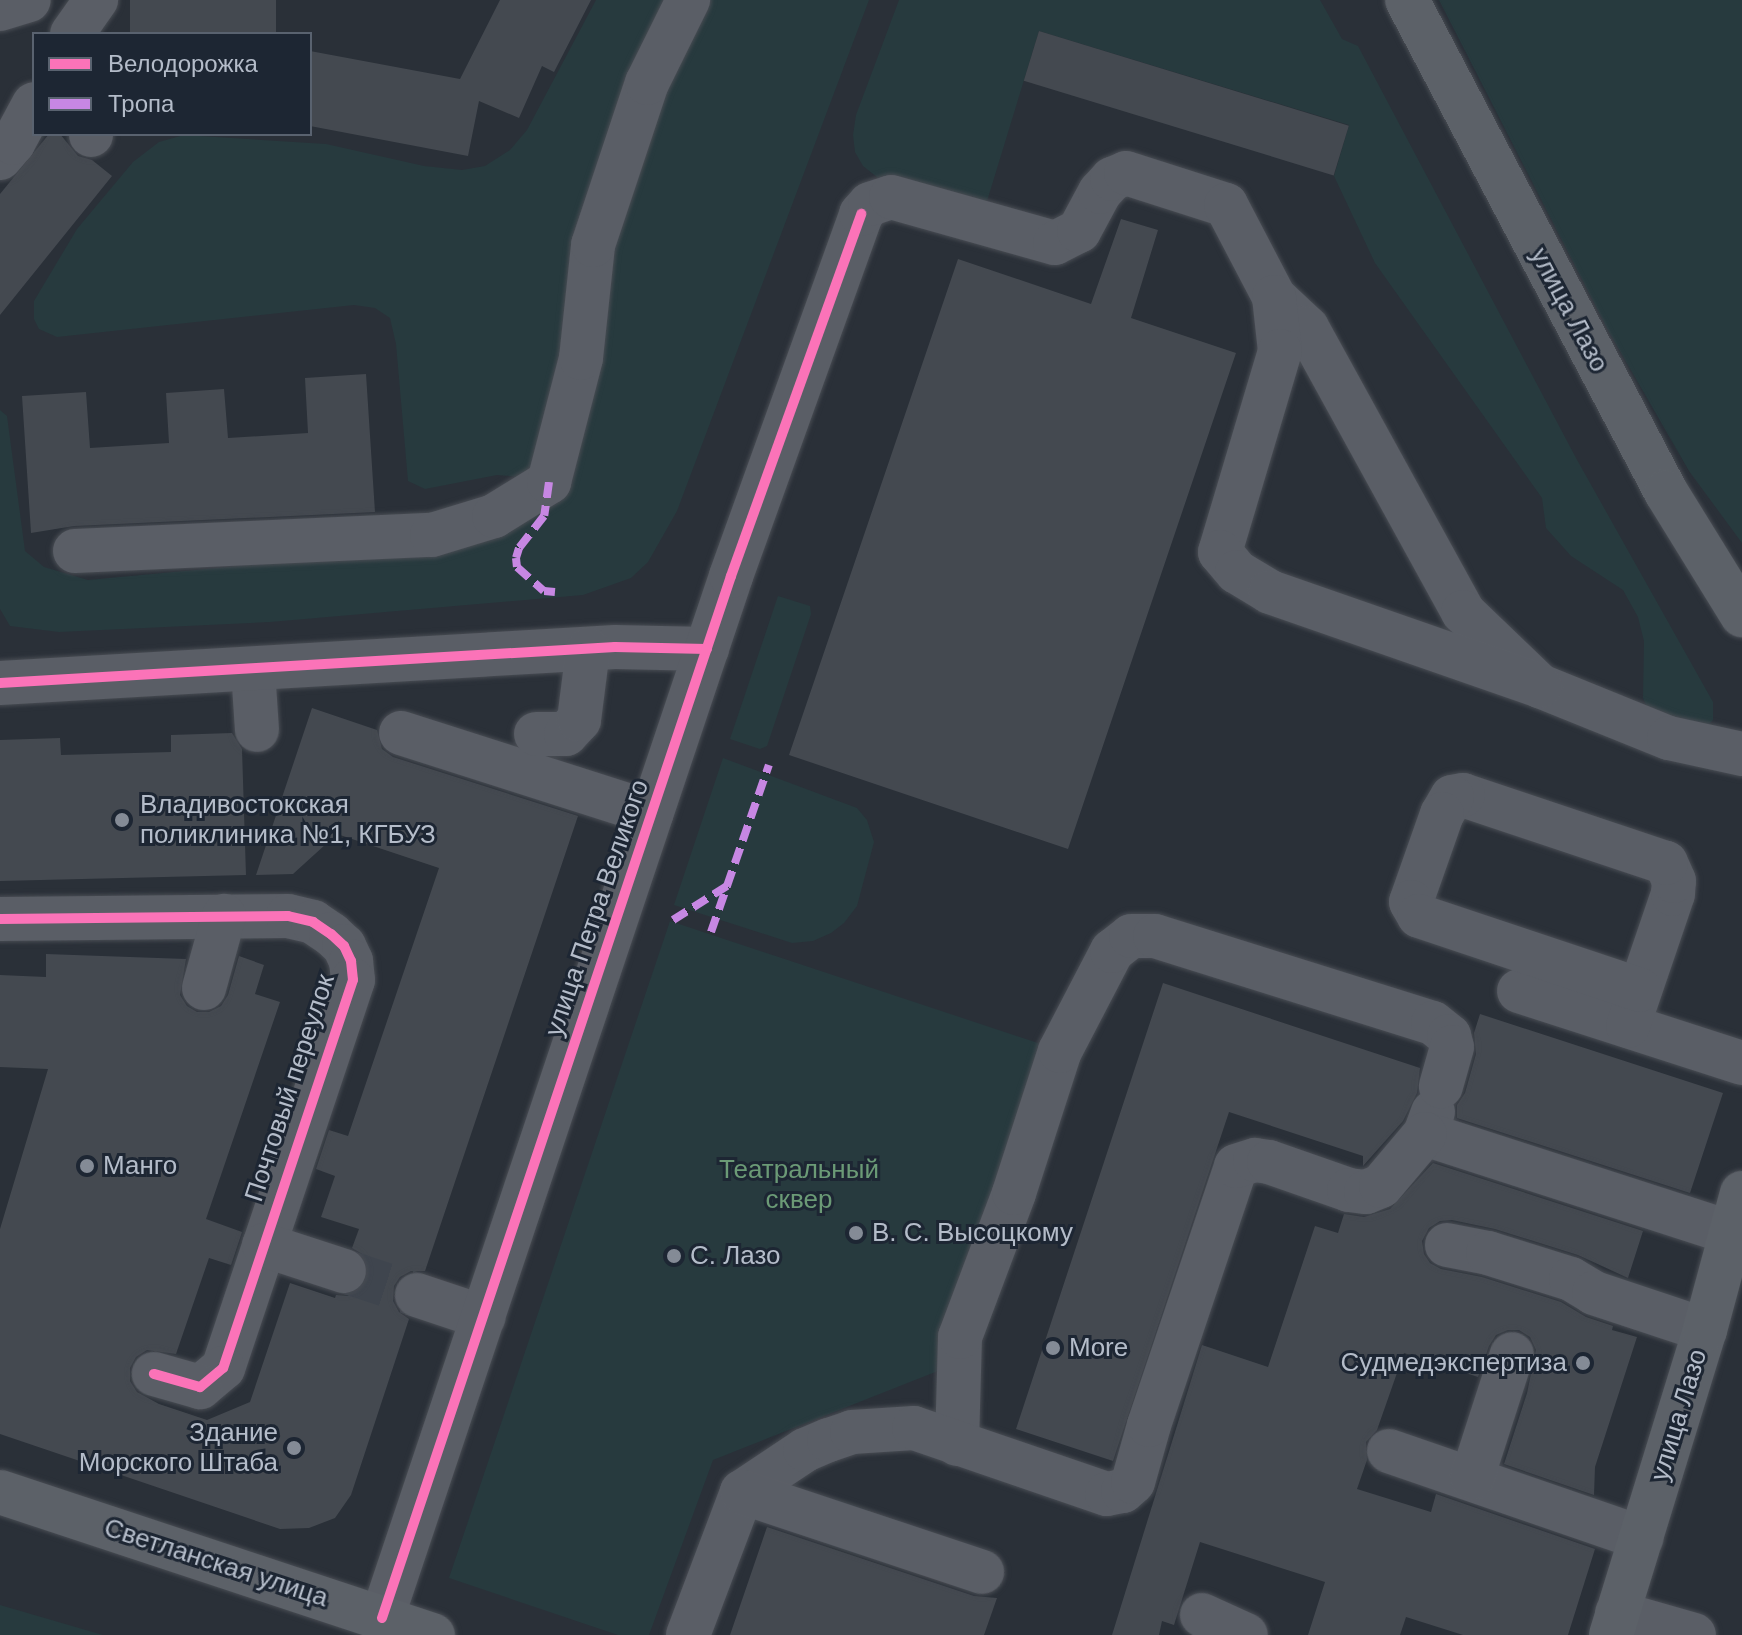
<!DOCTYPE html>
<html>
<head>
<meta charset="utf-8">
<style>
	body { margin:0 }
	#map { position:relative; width:1742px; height:1635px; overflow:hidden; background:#2a3038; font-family:Helvetica,sans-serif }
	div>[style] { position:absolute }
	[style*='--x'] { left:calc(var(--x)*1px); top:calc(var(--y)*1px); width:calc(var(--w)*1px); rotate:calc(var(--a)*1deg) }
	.green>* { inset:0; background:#273a3e }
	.building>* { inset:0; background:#444950; transform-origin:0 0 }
	.minor-tunnel>* { height:44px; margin-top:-22px; transform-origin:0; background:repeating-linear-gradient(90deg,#3f454e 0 44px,transparent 0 66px) }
	.roads { filter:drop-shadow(0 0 2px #484c53) drop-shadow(0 0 2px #484c53) }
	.minor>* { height:44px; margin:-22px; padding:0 22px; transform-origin:22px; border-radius:22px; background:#5a5e66 }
	.major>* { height:44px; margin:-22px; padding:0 22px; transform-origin:22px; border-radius:22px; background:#5c6168 }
	.quiet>* { height:8px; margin-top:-4px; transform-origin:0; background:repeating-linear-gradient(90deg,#c787e3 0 16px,transparent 0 24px) }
	.cycleway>* { height:10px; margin:-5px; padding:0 5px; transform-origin:5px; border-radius:5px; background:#fb73b8 }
	.dots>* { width:22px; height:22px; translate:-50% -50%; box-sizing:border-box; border:4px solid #1d2633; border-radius:50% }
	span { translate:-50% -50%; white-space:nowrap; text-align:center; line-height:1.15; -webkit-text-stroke:6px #1d2633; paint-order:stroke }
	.street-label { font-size:26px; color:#b4bcc9 }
	.poi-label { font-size:26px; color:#b4bcc9 }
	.left { translate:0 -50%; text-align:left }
	.right { translate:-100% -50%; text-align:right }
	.park-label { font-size:26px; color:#6b9a76 }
	.legend { position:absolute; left:32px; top:32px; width:280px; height:104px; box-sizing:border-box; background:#1d2633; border:2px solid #59626f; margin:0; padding:10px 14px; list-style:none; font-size:24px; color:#b4bcc9 }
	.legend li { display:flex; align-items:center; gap:16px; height:40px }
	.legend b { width:40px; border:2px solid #59626f }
</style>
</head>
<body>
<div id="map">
	<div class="green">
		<i style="clip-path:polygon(596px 0,674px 0,533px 478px,497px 475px,425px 489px,408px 481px,396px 344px,390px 318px,375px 308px,354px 305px,57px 337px,39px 329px,34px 319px,34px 301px,77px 229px,133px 162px,159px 142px,184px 135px,326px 144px,424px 166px,462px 170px,485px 166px,510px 150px,527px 130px)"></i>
		<i style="clip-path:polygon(700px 0,869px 0,677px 511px,648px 562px,631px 578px,583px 595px,270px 622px,59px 632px,10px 626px,0 609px,0 410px,7px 416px,25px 551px,44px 567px,88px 580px,428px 548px,538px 502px,603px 247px)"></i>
		<i style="clip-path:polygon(899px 0,1320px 0,1342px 39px,1358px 46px,1576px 458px,1713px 702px,1713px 720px,1705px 728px,1650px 715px,1643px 698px,1644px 641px,1638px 617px,1623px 590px,1571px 556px,1546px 528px,1542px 498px,1375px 263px,1334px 176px,1349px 125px,1039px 31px,984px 211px,887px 185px,863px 166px,855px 152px,853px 135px,856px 115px)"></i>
		<i style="clip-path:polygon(1439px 0,1742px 0,1742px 543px,1689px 471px,1609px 332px)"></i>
		<i style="clip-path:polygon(778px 596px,810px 606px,811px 614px,767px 746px,760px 749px,730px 739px)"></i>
		<i style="clip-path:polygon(723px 758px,857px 808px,867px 820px,874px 842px,857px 906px,844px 923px,831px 933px,813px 941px,792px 943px,674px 905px)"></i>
		<i style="clip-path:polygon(670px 921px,1062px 1051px,953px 1365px,713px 1460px,649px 1635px,618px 1635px,449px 1578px)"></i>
		<i style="clip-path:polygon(0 1605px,103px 1635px,0 1635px)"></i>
	</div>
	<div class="building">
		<i style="left:130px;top:0;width:146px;height:36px"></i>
		<i style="clip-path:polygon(500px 0,591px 0,554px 72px,542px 66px,519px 118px,479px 101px,468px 156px,310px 126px,310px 51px,460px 79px)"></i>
		<i style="left:1039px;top:31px;width:324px;height:52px;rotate:17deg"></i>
		<i style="clip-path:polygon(49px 134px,60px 134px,78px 156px,92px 160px,112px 176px,0 315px,0 194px)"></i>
		<i style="clip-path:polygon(1121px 219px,1158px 230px,1131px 318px,1236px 353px,1068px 849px,789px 755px,958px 259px,1091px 304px)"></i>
		<i style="clip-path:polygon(366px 374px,375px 512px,74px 526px,31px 533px,22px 396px,86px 392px,90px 448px,169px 443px,166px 393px,224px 389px,228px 438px,308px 433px,305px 378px)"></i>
		<i style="clip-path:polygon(312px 708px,377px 730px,382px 749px,393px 757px,578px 816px,425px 1271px,411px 1271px,400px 1277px,394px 1286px,393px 1301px,399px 1312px,409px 1319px,351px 1495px,335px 1518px,309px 1528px,280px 1529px,0 1434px,0 1229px,48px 1069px,0 1067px,0 975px,46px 977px,46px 954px,186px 959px,180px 995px,187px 1006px,197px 1012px,209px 1012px,221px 1006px,228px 995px,239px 956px,264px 965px,255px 994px,280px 1002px,206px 1219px,242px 1232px,231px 1265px,209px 1258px,176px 1354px,147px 1350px,136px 1357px,130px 1368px,130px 1381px,137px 1392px,159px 1404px,207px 1420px,250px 1402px,290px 1283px,335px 1298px,336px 1295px,348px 1296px,360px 1290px,367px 1279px,368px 1265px,362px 1254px,352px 1248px,359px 1229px,321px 1217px,335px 1176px,316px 1169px,329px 1130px,348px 1136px,439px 868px,337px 834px,293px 874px,256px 875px)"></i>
		<i style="clip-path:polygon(232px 733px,242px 749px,246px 875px,0 881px,0 740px,60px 738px,61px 755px,171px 752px,171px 735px)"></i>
		<i style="clip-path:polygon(1163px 983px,1420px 1068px,1417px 1093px,1403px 1121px,1363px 1166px,1363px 1156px,1229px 1112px,1113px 1461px,1016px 1429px)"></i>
		<i style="clip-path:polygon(1480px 1014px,1723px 1093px,1690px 1193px,1457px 1118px,1457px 1105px,1465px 1093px,1476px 1054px,1474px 1033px)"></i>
		<i style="clip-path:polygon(1433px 1163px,1643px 1231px,1628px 1278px,1578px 1255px,1495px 1229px,1452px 1220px,1440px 1221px,1429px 1228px,1422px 1241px,1424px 1254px,1430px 1263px,1441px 1269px,1482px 1277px,1561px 1302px,1586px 1317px,1613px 1326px,1612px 1330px,1637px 1337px,1595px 1467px,1594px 1495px,1504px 1464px,1527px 1393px,1536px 1350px,1530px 1337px,1519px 1330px,1508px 1330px,1496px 1335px,1489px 1346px,1478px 1377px,1404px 1353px,1377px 1430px,1366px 1442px,1367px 1460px,1357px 1489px,1431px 1512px,1436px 1494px,1595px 1549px,1568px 1635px,1463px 1635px,1406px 1617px,1400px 1635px,1308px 1635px,1325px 1582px,1200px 1542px,1174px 1625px,1162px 1621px,1159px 1635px,1112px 1635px,1202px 1345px,1268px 1367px,1315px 1226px,1338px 1233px,1344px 1214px,1364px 1217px,1390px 1209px)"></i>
		<i style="clip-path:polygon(767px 1527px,974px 1596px,997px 1598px,984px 1635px,730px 1635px)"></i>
	</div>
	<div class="minor-tunnel">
		<i style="--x:344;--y:1271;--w:77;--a:18.2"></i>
	</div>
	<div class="roads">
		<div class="minor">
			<i style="--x:0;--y:9;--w:30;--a:-17"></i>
			<i style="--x:72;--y:34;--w:42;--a:-54.8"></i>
			<i style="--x:91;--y:135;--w:1;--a:-90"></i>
			<i style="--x:0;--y:158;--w:20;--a:-49"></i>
			<i style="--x:13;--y:143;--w:44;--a:-61.7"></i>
			<i style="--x:1274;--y:297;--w:45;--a:43.2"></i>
			<i style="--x:1307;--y:328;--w:324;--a:61.2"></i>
			<i style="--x:1463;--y:612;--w:107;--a:43.9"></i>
			<i style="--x:1540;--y:686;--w:139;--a:22"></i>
			<i style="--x:1669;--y:738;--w:75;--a:12.4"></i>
			<i style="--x:75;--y:551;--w:357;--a:-2.6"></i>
			<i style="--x:432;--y:535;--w:65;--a:-17"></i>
			<i style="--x:494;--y:516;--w:65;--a:-31.7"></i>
			<i style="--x:549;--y:482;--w:128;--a:-75.5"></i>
			<i style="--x:581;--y:358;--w:114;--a:-83.9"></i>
			<i style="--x:593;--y:245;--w:171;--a:-71.6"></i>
			<i style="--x:647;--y:83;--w:93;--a:-63.7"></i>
			<i style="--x:253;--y:670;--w:60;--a:86.2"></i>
			<i style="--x:0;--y:683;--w:616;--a:-3.35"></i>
			<i style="--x:615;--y:647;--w:92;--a:1.2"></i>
			<i style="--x:401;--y:733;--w:263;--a:17.7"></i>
			<i style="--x:536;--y:734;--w:30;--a:0"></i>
			<i style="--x:566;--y:734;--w:19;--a:-47"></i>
			<i style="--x:579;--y:720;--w:71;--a:-82.7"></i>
			<i style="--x:0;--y:919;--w:288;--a:-0.6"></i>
			<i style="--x:288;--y:916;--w:26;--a:13"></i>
			<i style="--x:313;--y:922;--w:22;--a:34"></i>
			<i style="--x:331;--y:934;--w:18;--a:43"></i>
			<i style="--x:344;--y:946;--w:17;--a:65"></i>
			<i style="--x:351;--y:961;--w:19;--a:84"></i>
			<i style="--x:353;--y:980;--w:409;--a:108.5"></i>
			<i style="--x:223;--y:1368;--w:30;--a:140"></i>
			<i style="--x:200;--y:1387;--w:48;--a:-164.2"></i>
			<i style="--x:204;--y:988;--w:75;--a:-74.5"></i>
			<i style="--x:1519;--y:991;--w:234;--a:17.9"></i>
			<i style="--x:1628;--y:1026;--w:139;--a:-71.2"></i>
			<i style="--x:1673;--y:894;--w:13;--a:-86"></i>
			<i style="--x:1674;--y:881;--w:20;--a:-114"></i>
			<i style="--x:1666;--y:863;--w:214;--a:-161.5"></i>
			<i style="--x:1463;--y:795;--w:11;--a:170"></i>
			<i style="--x:1452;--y:797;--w:20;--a:120"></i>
			<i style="--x:1442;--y:814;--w:93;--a:109.4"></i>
			<i style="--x:1411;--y:902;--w:16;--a:60"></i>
			<i style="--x:1419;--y:916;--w:233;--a:18.5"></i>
			<i style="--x:1433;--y:1112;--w:23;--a:110"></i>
			<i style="--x:1425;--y:1134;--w:322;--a:17.9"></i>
			<i style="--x:264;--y:1245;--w:84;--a:18"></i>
			<i style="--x:1447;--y:1245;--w:42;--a:11"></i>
			<i style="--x:1488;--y:1253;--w:87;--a:17.4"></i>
			<i style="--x:1571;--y:1279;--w:27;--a:31"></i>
			<i style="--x:1594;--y:1293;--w:117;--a:18.4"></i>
			<i style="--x:417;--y:1295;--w:70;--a:18.4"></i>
			<i style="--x:957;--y:1444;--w:107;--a:-88.4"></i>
			<i style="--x:960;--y:1337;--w:154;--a:-69.4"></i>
			<i style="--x:1014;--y:1193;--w:149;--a:-72.1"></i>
			<i style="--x:1060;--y:1051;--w:113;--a:-62.5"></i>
			<i style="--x:1112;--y:951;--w:24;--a:-38"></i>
			<i style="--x:1131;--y:936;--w:24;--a:0"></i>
			<i style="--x:1155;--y:936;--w:291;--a:17.4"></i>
			<i style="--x:1433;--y:1023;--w:21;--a:39"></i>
			<i style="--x:1449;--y:1036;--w:11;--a:75"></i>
			<i style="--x:1452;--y:1047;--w:41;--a:105.8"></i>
			<i style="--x:1389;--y:1451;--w:267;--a:19"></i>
			<i style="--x:1472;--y:1478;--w:130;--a:-72.1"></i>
			<i style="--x:742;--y:1492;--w:76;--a:-33.7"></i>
			<i style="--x:805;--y:1450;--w:26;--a:-23"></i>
			<i style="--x:829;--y:1440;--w:24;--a:-19"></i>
			<i style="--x:852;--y:1432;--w:62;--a:-3.7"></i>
			<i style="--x:914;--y:1428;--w:204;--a:18.9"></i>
			<i style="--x:1107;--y:1494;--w:16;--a:-11"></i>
			<i style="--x:1123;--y:1491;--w:13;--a:-42"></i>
			<i style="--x:1133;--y:1482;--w:59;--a:-74.3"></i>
			<i style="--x:1149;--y:1425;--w:273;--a:-71.4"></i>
			<i style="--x:1236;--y:1166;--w:20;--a:-18"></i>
			<i style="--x:1255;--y:1160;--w:14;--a:8"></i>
			<i style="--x:1269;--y:1162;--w:85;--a:19.3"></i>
			<i style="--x:1349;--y:1190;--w:17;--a:7"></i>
			<i style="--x:1366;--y:1192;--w:16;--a:-22"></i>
			<i style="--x:1381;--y:1186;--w:68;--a:-49.8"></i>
			<i style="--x:1617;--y:1613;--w:80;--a:15.9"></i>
			<i style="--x:1202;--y:1615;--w:48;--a:24.4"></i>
			<i style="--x:382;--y:1618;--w:1099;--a:-71.48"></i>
			<i style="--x:731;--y:576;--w:385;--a:-70.2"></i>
			<i style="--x:861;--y:214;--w:13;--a:-48"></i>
			<i style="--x:870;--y:204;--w:22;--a:-18"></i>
			<i style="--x:891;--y:197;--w:170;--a:15.7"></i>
			<i style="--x:1055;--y:243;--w:27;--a:-27"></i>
			<i style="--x:1079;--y:231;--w:44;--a:-61.7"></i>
			<i style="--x:1100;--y:192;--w:18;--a:-47"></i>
			<i style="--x:1112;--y:179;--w:15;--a:-23"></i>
			<i style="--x:1126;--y:173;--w:105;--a:17.7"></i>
			<i style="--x:1226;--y:205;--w:104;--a:62.4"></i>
			<i style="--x:1274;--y:297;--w:54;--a:83.7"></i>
			<i style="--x:1280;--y:351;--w:210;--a:106.6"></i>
			<i style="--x:1220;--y:552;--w:26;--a:50"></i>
			<i style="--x:1237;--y:572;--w:39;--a:31"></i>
			<i style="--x:1270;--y:592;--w:286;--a:19.2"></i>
			<i style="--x:688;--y:1635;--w:153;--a:-69.3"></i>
			<i style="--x:742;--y:1492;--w:253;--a:18.4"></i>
		</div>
		<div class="major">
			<i style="--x:1407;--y:0;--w:556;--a:62.24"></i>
			<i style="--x:1666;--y:492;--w:145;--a:58.3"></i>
			<i style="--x:0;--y:1492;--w:456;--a:18.3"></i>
			<i style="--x:1611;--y:1635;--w:319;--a:-72.9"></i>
			<i style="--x:1705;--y:1330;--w:142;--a:-74.9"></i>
		</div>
	</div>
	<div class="quiet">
		<i style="--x:549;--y:482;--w:34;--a:98"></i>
		<i style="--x:544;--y:516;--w:41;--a:128"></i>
		<i style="--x:519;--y:548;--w:10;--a:107"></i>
		<i style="--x:516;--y:558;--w:9;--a:84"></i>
		<i style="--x:517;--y:567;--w:36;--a:42"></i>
		<i style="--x:544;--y:591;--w:11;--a:5"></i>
		<i style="--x:673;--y:920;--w:64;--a:-32.2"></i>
		<i style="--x:727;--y:886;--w:128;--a:-70.9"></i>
		<i style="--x:711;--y:932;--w:49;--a:-70.8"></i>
	</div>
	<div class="cycleway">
		<i style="--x:0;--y:683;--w:616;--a:-3.35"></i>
		<i style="--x:615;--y:647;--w:92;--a:1.2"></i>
		<i style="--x:0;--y:919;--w:288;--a:-0.6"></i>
		<i style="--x:288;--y:916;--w:26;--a:13"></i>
		<i style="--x:313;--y:922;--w:22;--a:34"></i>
		<i style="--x:331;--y:934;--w:18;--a:43"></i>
		<i style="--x:344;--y:946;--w:17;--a:65"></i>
		<i style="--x:351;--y:961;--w:19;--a:84"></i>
		<i style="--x:353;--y:980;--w:409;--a:108.5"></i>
		<i style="--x:223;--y:1368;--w:30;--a:140"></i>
		<i style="--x:200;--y:1387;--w:48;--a:-164.2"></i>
		<i style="--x:382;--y:1618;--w:1099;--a:-71.48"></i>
		<i style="--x:731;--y:576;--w:385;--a:-70.2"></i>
	</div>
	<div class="dots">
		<i style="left:122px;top:820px;background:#848b96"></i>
		<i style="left:87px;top:1166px;background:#848b96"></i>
		<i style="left:856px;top:1233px;background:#848b96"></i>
		<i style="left:674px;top:1256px;background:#848b96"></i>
		<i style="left:1053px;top:1348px;background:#848b96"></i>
		<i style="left:1583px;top:1363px;background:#848b96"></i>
		<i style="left:294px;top:1448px;background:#848b96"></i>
	</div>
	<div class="street-label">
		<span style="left:1569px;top:310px;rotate:62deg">улица Лазо</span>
		<span style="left:597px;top:908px;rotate:-71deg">улица Петра Великого</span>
		<span style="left:290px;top:1088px;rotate:-72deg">Почтовый переулок</span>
		<span style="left:1679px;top:1415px;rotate:-73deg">улица Лазо</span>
		<span style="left:216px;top:1563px;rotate:18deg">Светланская улица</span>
	</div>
	<div class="poi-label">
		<span class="left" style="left:140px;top:820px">Владивостокская<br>поликлиника №1, КГБУЗ</span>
		<span class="left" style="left:103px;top:1166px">Манго</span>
		<span class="left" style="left:872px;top:1233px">В. С. Высоцкому</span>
		<span class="left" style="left:690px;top:1256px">С. Лазо</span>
		<span class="left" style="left:1069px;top:1348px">More</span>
		<span class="right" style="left:1567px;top:1363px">Судмедэкспертиза</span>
		<span class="right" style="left:278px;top:1448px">Здание<br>Морского Штаба</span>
	</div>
	<div class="park-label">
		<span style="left:799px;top:1185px">Театральный<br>сквер</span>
	</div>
	<ul class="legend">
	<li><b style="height:10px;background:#fb73b8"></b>Велодорожка</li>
	<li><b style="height:10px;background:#c787e3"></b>Тропа</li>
	</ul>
</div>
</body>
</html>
